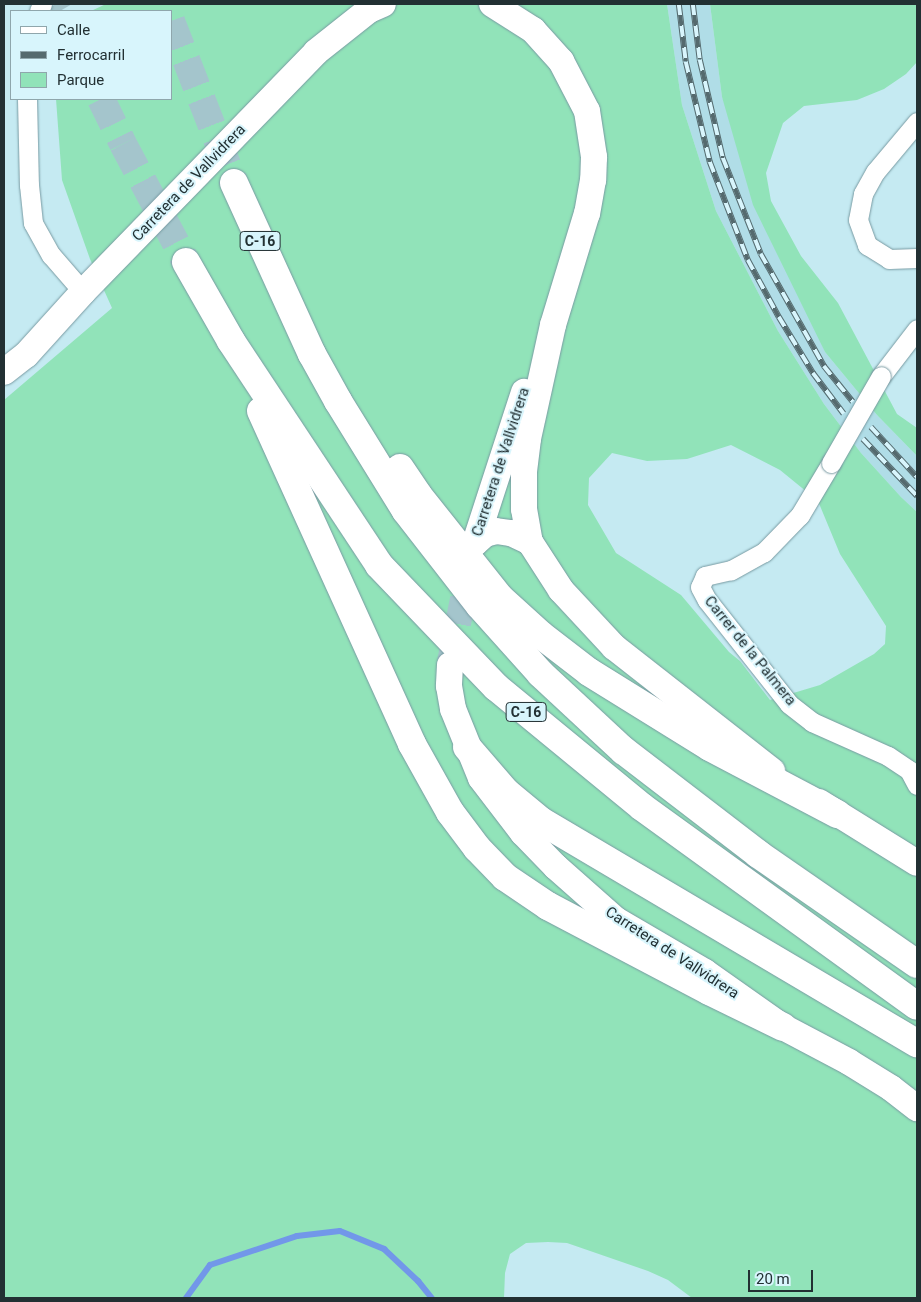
<!DOCTYPE html>
<html>
<head>
<meta charset="utf-8">
<style>
	body { margin:0 }
	#map { position:relative; width:921px; height:1302px; overflow:hidden; background:#c5eaf2; font-family:Roboto,sans-serif }
	div>[style] { position:absolute }
	[style*='--x'] { left:calc(var(--x)*1px); top:calc(var(--y)*1px); width:calc(var(--w)*1px); rotate:calc(var(--a)*1deg) }
	.built>* { inset:0; background:#b0dde7 }
	.green>* { inset:0; background:#91e3b9 }
	.stream>* { height:6px; margin:-3px; padding:0 3px; transform-origin:3px; border-radius:3px; background:#7297e9 }
	.secondary-tunnel>* { height:26px; margin-top:-13px; transform-origin:0; background:repeating-linear-gradient(90deg,#a4c5cc 0 26px,transparent 0 39px) }
	.highway-tunnel>* { height:28px; margin-top:-14px; transform-origin:0; background:repeating-linear-gradient(90deg,#a4c5cc 0 28px,transparent 0 42px) }
	.roads { filter:drop-shadow(0 0 1px #789aa2) drop-shadow(0 0 1px #789aa2) }
	.street>* { height:19px; margin:-9.5px; padding:0 9.5px; transform-origin:9.5px; border-radius:9.5px; background:#fff }
	.secondary>* { height:26px; margin:-13px; padding:0 13px; transform-origin:13px; border-radius:13px; background:#fff }
	.highway>* { height:28px; margin:-14px; padding:0 14px; transform-origin:14px; border-radius:14px; background:#fff }
	.rail>* { height:5.5px; margin-top:-2.75px; transform-origin:0; background:repeating-linear-gradient(90deg,#d8f5fc 0 11px,#556a6e 0 22px); box-sizing:border-box; border-block:1px solid #556a6e }
	.bridges { filter:drop-shadow(0 0 1px #789aa2) drop-shadow(0 0 1px #789aa2) }
	.street-bridge>* { height:19px; margin:-9.5px; padding:0 9.5px; transform-origin:9.5px; border-radius:9.5px; background:#fff }
	span { translate:-50% -50%; white-space:nowrap; text-align:center; line-height:1.15; -webkit-text-stroke:4px #d8f5fc; paint-order:stroke }
	.shield-label span { padding:1px 4px; background:#d8f5fc; border:1px solid; border-radius:4px; -webkit-text-stroke-width:0 }
	.shield-label { font-size:14px; color:#223033; font-weight:700 }
	.street-label { font-size:15px; color:#223033 }
	.frame { position:absolute; inset:0; border:5px solid #223033; pointer-events:none }
	.legend { position:absolute; left:10px; top:10px; width:162px; height:90px; box-sizing:border-box; background:#d8f5fc; border:1px solid #8fa6ac; margin:0; padding:6px 9px; list-style:none; font-size:15px; color:#223033 }
	.legend li { display:flex; align-items:center; gap:10px; height:25px }
	.legend b { width:25px; border:1px solid #8fa6ac }
	.scale { position:absolute; left:748px; top:1270px; width:65px; height:22px; box-sizing:border-box; border:2px solid #223033; border-top:0; padding-left:6px; font-size:15px; line-height:18px; white-space:nowrap; color:#223033; -webkit-text-stroke:4px #d8f5fc; paint-order:stroke }
</style>
</head>
<body>
<div id="map">
	<div class="built">
		<i style="clip-path:polygon(667px 4px,710px 4px,722px 97px,825px 352px,877px 415px,917px 456px,917px 512px,901px 497px,861px 453px,824px 404px,778px 331px,716px 211px,682px 105px)"></i>
	</div>
	<div class="green">
		<i style="clip-path:polygon(evenodd,106px 4px,667px 4px,682px 105px,716px 211px,778px 331px,824px 404px,861px 453px,901px 497px,917px 512px,917px 1298px,692px 1298px,668px 1280px,648px 1271px,567px 1243px,548px 1242px,526px 1243px,510px 1254px,505px 1273px,504px 1298px,4px 1298px,4px 400px,112px 308px,90px 259px,62px 180px,56px 99px,171px 99px,171px 11px,91px 11px,106px 4px,731px 445px,780px 470px,818px 501px,840px 554px,886px 626px,885px 644px,874px 654px,820px 685px,770px 700px,740px 661px,729px 652px,681px 595px,616px 553px,588px 505px,589px 478px,612px 453px,647px 461px,687px 459px,731px 445px)"></i>
		<i style="clip-path:polygon(710px 4px,917px 4px,917px 62px,906px 74px,884px 89px,857px 100px,804px 106px,783px 123px,766px 173px,771px 201px,801px 256px,838px 303px,897px 414px,917px 428px,917px 456px,877px 415px,825px 352px,753px 205px,722px 97px)"></i>
	</div>
	<div class="stream">
		<i style="--x:186;--y:1298;--w:41;--a:-54"></i>
		<i style="--x:210;--y:1265;--w:92;--a:-18.4"></i>
		<i style="--x:297;--y:1236;--w:43;--a:-6.6"></i>
		<i style="--x:340;--y:1231;--w:48;--a:22.2"></i>
		<i style="--x:384;--y:1249;--w:47;--a:43.3"></i>
		<i style="--x:418;--y:1281;--w:22;--a:51"></i>
	</div>
	<div class="secondary-tunnel">
		<i style="--x:450;--y:662;--w:94;--a:-78.3"></i>
	</div>
	<div class="highway-tunnel">
		<i style="--x:56;--y:4;--w:8;--a:60"></i>
		<i style="--x:171;--y:21;--w:174;--a:68.7"></i>
		<i style="--x:101;--y:99;--w:50;--a:63.9"></i>
		<i style="--x:123;--y:144;--w:134;--a:61.9"></i>
	</div>
	<div class="roads">
		<div class="street">
			<i style="--x:39;--y:11;--w:8;--a:-67"></i>
			<i style="--x:27;--y:99;--w:86;--a:88.7"></i>
			<i style="--x:29;--y:185;--w:38;--a:84"></i>
			<i style="--x:33;--y:223;--w:37;--a:61"></i>
			<i style="--x:51;--y:255;--w:49;--a:49.1"></i>
			<i style="--x:917;--y:122;--w:65;--a:130"></i>
			<i style="--x:875;--y:172;--w:25;--a:119"></i>
			<i style="--x:863;--y:194;--w:26;--a:101"></i>
			<i style="--x:858;--y:220;--w:27;--a:70"></i>
			<i style="--x:867;--y:245;--w:26;--a:32"></i>
			<i style="--x:889;--y:259;--w:28;--a:-2"></i>
			<i style="--x:881;--y:376;--w:59;--a:-52.5"></i>
			<i style="--x:831;--y:463;--w:61;--a:120.8"></i>
			<i style="--x:800;--y:515;--w:52;--a:134.2"></i>
			<i style="--x:764;--y:552;--w:38;--a:151"></i>
			<i style="--x:731;--y:570;--w:27;--a:167"></i>
			<i style="--x:705;--y:576;--w:12;--a:114"></i>
			<i style="--x:700;--y:587;--w:15;--a:62"></i>
			<i style="--x:707;--y:600;--w:132;--a:51.7"></i>
			<i style="--x:789;--y:704;--w:29;--a:38"></i>
			<i style="--x:812;--y:722;--w:83;--a:24.1"></i>
			<i style="--x:888;--y:756;--w:25;--a:34"></i>
			<i style="--x:909;--y:770;--w:17;--a:62"></i>
		</div>
		<div class="secondary">
			<i style="--x:492;--y:4;--w:49;--a:32.4"></i>
			<i style="--x:533;--y:30;--w:42;--a:47.9"></i>
			<i style="--x:561;--y:61;--w:56;--a:62.5"></i>
			<i style="--x:587;--y:111;--w:47;--a:81.3"></i>
			<i style="--x:594;--y:157;--w:23;--a:92"></i>
			<i style="--x:593;--y:180;--w:34;--a:100"></i>
			<i style="--x:587;--y:213;--w:117;--a:106.9"></i>
			<i style="--x:553;--y:325;--w:117;--a:102.4"></i>
			<i style="--x:528;--y:439;--w:34;--a:97"></i>
			<i style="--x:524;--y:473;--w:36;--a:90"></i>
			<i style="--x:524;--y:509;--w:34;--a:80"></i>
			<i style="--x:530;--y:542;--w:57;--a:57.1"></i>
			<i style="--x:561;--y:590;--w:78;--a:47.1"></i>
			<i style="--x:614;--y:647;--w:201;--a:38.1"></i>
			<i style="--x:4;--y:372;--w:28;--a:-38"></i>
			<i style="--x:26;--y:355;--w:85;--a:-47.9"></i>
			<i style="--x:83;--y:292;--w:334;--a:-45.8"></i>
			<i style="--x:316;--y:52;--w:68;--a:-38.4"></i>
			<i style="--x:369;--y:10;--w:15;--a:-23"></i>
			<i style="--x:475;--y:543;--w:159;--a:-72"></i>
			<i style="--x:475;--y:543;--w:13;--a:-42"></i>
			<i style="--x:485;--y:534;--w:11;--a:-15"></i>
			<i style="--x:496;--y:531;--w:15;--a:8"></i>
			<i style="--x:511;--y:533;--w:21;--a:25"></i>
			<i style="--x:450;--y:665;--w:21;--a:93"></i>
			<i style="--x:449;--y:686;--w:23;--a:80"></i>
			<i style="--x:453;--y:709;--w:74;--a:67.9"></i>
			<i style="--x:481;--y:778;--w:69;--a:52.6"></i>
			<i style="--x:523;--y:833;--w:47;--a:45.9"></i>
			<i style="--x:556;--y:867;--w:80;--a:41.5"></i>
			<i style="--x:616;--y:920;--w:103;--a:30.3"></i>
			<i style="--x:705;--y:972;--w:95;--a:35.2"></i>
			<i style="--x:783;--y:1027;--w:75;--a:27.9"></i>
			<i style="--x:849;--y:1062;--w:49;--a:31.8"></i>
			<i style="--x:891;--y:1088;--w:33;--a:38"></i>
			<i style="--x:819;--y:802;--w:115;--a:31.9"></i>
		</div>
		<div class="highway">
			<i style="--x:234;--y:183;--w:188;--a:65.5"></i>
			<i style="--x:312;--y:354;--w:54;--a:61"></i>
			<i style="--x:338;--y:401;--w:129;--a:58.3"></i>
			<i style="--x:406;--y:511;--w:120;--a:52.1"></i>
			<i style="--x:480;--y:606;--w:91;--a:48.1"></i>
			<i style="--x:541;--y:674;--w:113;--a:42.9"></i>
			<i style="--x:624;--y:751;--w:169;--a:37.5"></i>
			<i style="--x:758;--y:854;--w:193;--a:34.7"></i>
			<i style="--x:186;--y:262;--w:91;--a:60.3"></i>
			<i style="--x:231;--y:341;--w:268;--a:56.5"></i>
			<i style="--x:379;--y:565;--w:169;--a:46.2"></i>
			<i style="--x:496;--y:687;--w:189;--a:39.4"></i>
			<i style="--x:642;--y:807;--w:339;--a:35.9"></i>
			<i style="--x:261;--y:411;--w:366;--a:65.6"></i>
			<i style="--x:412;--y:744;--w:78;--a:60.8"></i>
			<i style="--x:450;--y:812;--w:45;--a:53.1"></i>
			<i style="--x:477;--y:848;--w:40;--a:46"></i>
			<i style="--x:505;--y:877;--w:52;--a:34"></i>
			<i style="--x:548;--y:906;--w:182;--a:27.8"></i>
			<i style="--x:709;--y:991;--w:82;--a:25.9"></i>
			<i style="--x:400;--y:468;--w:32;--a:56"></i>
			<i style="--x:418;--y:495;--w:132;--a:51.5"></i>
			<i style="--x:500;--y:598;--w:55;--a:42.1"></i>
			<i style="--x:541;--y:635;--w:61;--a:37.6"></i>
			<i style="--x:589;--y:672;--w:142;--a:31.8"></i>
			<i style="--x:710;--y:747;--w:144;--a:27.8"></i>
			<i style="--x:467;--y:747;--w:60;--a:49.1"></i>
			<i style="--x:506;--y:792;--w:45;--a:39.6"></i>
			<i style="--x:541;--y:821;--w:437;--a:30.6"></i>
		</div>
	</div>
	<div class="rail">
		<i style="--x:679;--y:4;--w:58;--a:83.1"></i>
		<i style="--x:686;--y:62;--w:103;--a:76.5"></i>
		<i style="--x:710;--y:162;--w:105;--a:68.8"></i>
		<i style="--x:748;--y:260;--w:65;--a:61.5"></i>
		<i style="--x:779;--y:317;--w:66;--a:58.7"></i>
		<i style="--x:813;--y:373;--w:51;--a:52.9"></i>
		<i style="--x:693;--y:4;--w:56;--a:82.9"></i>
		<i style="--x:700;--y:60;--w:101;--a:76.8"></i>
		<i style="--x:723;--y:158;--w:103;--a:68.4"></i>
		<i style="--x:761;--y:254;--w:129;--a:60.6"></i>
		<i style="--x:824;--y:366;--w:46;--a:51.1"></i>
		<i style="--x:871;--y:427;--w:68;--a:47.4"></i>
		<i style="--x:863;--y:439;--w:79;--a:46.5"></i>
	</div>
	<div class="bridges">
		<div class="street-bridge">
			<i style="--x:831;--y:463;--w:100;--a:-60.1"></i>
		</div>
	</div>
	<div class="shield-label">
		<span style="left:260px;top:241px">C-16</span>
		<span style="left:526px;top:712px">C-16</span>
	</div>
	<div class="street-label">
		<span style="left:189px;top:183px;rotate:-46deg">Carretera de Vallvidrera</span>
		<span style="left:501px;top:462px;rotate:-72deg">Carretera de Vallvidrera</span>
		<span style="left:750px;top:651px;rotate:51deg">Carrer de la Palmera</span>
		<span style="left:672px;top:953px;rotate:33deg">Carretera de Vallvidrera</span>
	</div>
	<div class="frame"></div>
	<ul class="legend">
	<li><b style="height:6px;background:#fff"></b>Calle</li>
	<li><b style="height:6px;background:#556a6e"></b>Ferrocarril</li>
	<li><b style="height:14px;background:#91e3b9"></b>Parque</li>
	</ul>
	<div class="scale">20 m</div>
</div>
</body>
</html>
